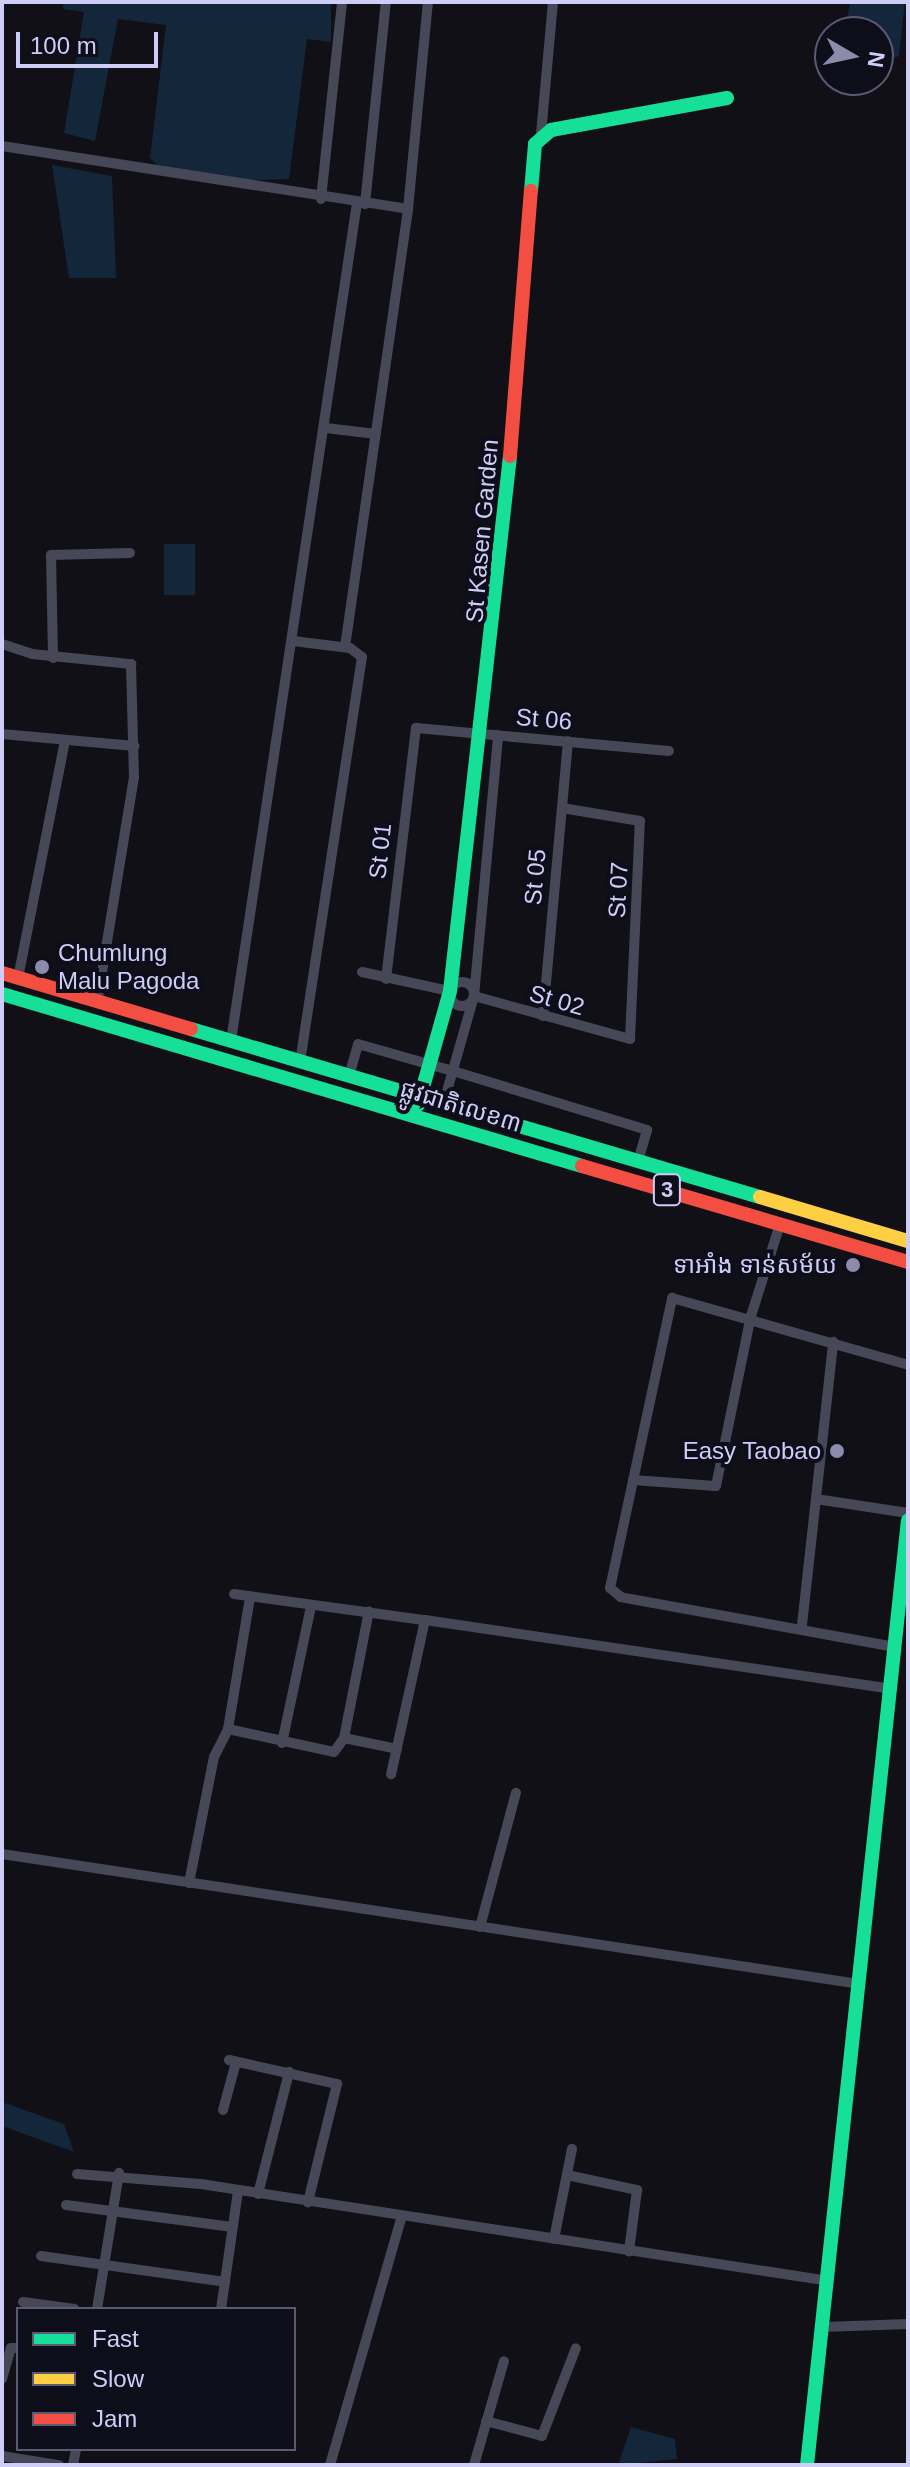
<!DOCTYPE html>
<html>
<head>
<meta charset="utf-8">
<style>
	body { margin:0 }
	#map { position:relative; width:910px; height:2467px; overflow:hidden; background:#111017; font-family:Arial,"Noto Sans Khmer",sans-serif }
	div>[style] { position:absolute }
	[style*='--x'] { left:calc(var(--x)*1px); top:calc(var(--y)*1px); width:calc(var(--w)*1px); rotate:calc(var(--a)*1deg) }
	.water>* { inset:0; background:#13263a; transform-origin:0 0 }
	.street>* { height:10px; margin:-5px; padding:0 5px; transform-origin:5px; border-radius:5px; background:#464757 }
	.street>.ring { margin:-5px; padding:0; box-sizing:content-box; background:none; border:10px solid #464757; border-radius:50% }
	.fast>* { height:14px; margin:-7px; padding:0 7px; transform-origin:7px; border-radius:7px; background:#16e098 }
	.slow>* { height:14px; margin:-7px; padding:0 7px; transform-origin:7px; border-radius:7px; background:#ffcf43 }
	.jam>* { height:14px; margin:-7px; padding:0 7px; transform-origin:7px; border-radius:7px; background:#f24e42 }
	.dots>* { width:22px; height:22px; translate:-50% -50%; box-sizing:border-box; border:4px solid #0e0d1a; border-radius:50% }
	span { translate:-50% -50%; white-space:nowrap; text-align:center; line-height:1.15; -webkit-text-stroke:8px #0e0d1a; paint-order:stroke }
	.shield-label span { padding:2px 6px; background:#0e0d1a; border:2px solid; border-radius:6px; -webkit-text-stroke-width:0 }
	.shield-label { font-size:22px; color:#cecdf8; font-weight:700 }
	.street-label { font-size:24px; color:#cecdf8 }
	.poi-label { font-size:24px; color:#cecdf8 }
	.left { translate:0 -50%; text-align:left }
	.right { translate:-100% -50%; text-align:right }
	.frame { position:absolute; inset:0; border:4px solid #cecdf8; pointer-events:none }
	.legend { position:absolute; left:16px; top:2307px; width:280px; height:144px; box-sizing:border-box; background:#0e0d1a; border:2px solid #5b5a73; margin:0; padding:10px 14px; list-style:none; font-size:24px; color:#cecdf8 }
	.legend li { display:flex; align-items:center; gap:16px; height:40px }
	.legend b { width:40px; border:2px solid #5b5a73 }
	.north { position:absolute; left:814px; top:16px; width:80px; height:80px; box-sizing:border-box; background:#0e0d1a; border:2px solid #5b5a73; border-radius:50%; rotate:99deg; font-size:22px; font-weight:700; line-height:32px; text-align:center; color:#cecdf8 }
	.north::after { content:''; display:block; margin:auto; width:28px; height:36px; background:#8c8ba9; clip-path:polygon(50% 0,100% 100%,50% 72%,0 100%) }
	.scale { position:absolute; left:16px; top:32px; width:142px; height:36px; box-sizing:border-box; border:4px solid #cecdf8; border-top:0; padding-left:10px; font-size:24px; line-height:28px; white-space:nowrap; color:#cecdf8; -webkit-text-stroke:6px #0e0d1a; paint-order:stroke }
</style>
</head>
<body>
<div id="map">
	<div class="water">
		<i style="clip-path:polygon(63px 2px,331px 2px,331px 42px,307px 39px,289px 179px,238px 181px,158px 166px,150px 158px,166px 25px,118px 19px,95px 141px,64px 133px,84px 12px,63px 9px)"></i>
		<i style="clip-path:polygon(850px 2px,905px 2px,899px 56px,878px 65px,878px 32px,845px 32px)"></i>
		<i style="clip-path:polygon(52px 165px,112px 176px,116px 278px,69px 278px)"></i>
		<i style="left:164px;top:544px;width:31px;height:51px"></i>
		<i style="clip-path:polygon(2px 2102px,64px 2124px,74px 2152px,2px 2126px)"></i>
		<i style="clip-path:polygon(631px 2427px,675px 2439px,677px 2459px,618px 2465px)"></i>
	</div>
	<div class="street">
		<i style="--x:541;--y:134;--w:133;--a:-84.8"></i>
		<i style="--x:2;--y:146;--w:411;--a:8.8"></i>
		<i style="--x:321;--y:199;--w:198;--a:-83.9"></i>
		<i style="--x:365;--y:204;--w:203;--a:-84.1"></i>
		<i style="--x:326;--y:428;--w:50;--a:6.8"></i>
		<i style="--x:293;--y:641;--w:57;--a:7"></i>
		<i style="--x:350;--y:648;--w:15;--a:37"></i>
		<i style="--x:362;--y:657;--w:409;--a:98.7"></i>
		<i style="--x:2;--y:644;--w:32;--a:18"></i>
		<i style="--x:32;--y:654;--w:100;--a:5.8"></i>
		<i style="--x:131;--y:664;--w:113;--a:88.5"></i>
		<i style="--x:134;--y:777;--w:228;--a:99.3"></i>
		<i style="--x:345;--y:647;--w:443;--a:-81.8"></i>
		<i style="--x:408;--y:209;--w:208;--a:-84.5"></i>
		<i style="--x:53;--y:658;--w:103;--a:-91.1"></i>
		<i style="--x:51;--y:555;--w:79;--a:-1.5"></i>
		<i style="--x:2;--y:734;--w:133;--a:5.2"></i>
		<i style="--x:362;--y:972;--w:90;--a:12.2"></i>
		<i style="--x:18;--y:978;--w:237;--a:-78.8"></i>
		<i style="--x:386;--y:979;--w:253;--a:-83.2"></i>
		<i style="--x:416;--y:728;--w:254;--a:5.2"></i>
		<i class="ring" style="left:450px;top:982px;width:14px;height:14px"></i>
		<i style="--x:474;--y:996;--w:162;--a:15.4"></i>
		<i style="--x:630;--y:1039;--w:218;--a:-87.4"></i>
		<i style="--x:640;--y:821;--w:79;--a:-170.5"></i>
		<i style="--x:543;--y:1016;--w:276;--a:-84.8"></i>
		<i style="--x:231;--y:1041;--w:847;--a:-81.45"></i>
		<i style="--x:349;--y:1076;--w:33;--a:-74"></i>
		<i style="--x:358;--y:1044;--w:99;--a:15.9"></i>
		<i style="--x:453;--y:1071;--w:203;--a:16.9"></i>
		<i style="--x:647;--y:1130;--w:32;--a:106"></i>
		<i style="--x:443;--y:1105;--w:113;--a:-74.1"></i>
		<i style="--x:474;--y:996;--w:262;--a:-84.7"></i>
		<i style="--x:633;--y:1480;--w:83;--a:4.1"></i>
		<i style="--x:716;--y:1486;--w:174;--a:-78.4"></i>
		<i style="--x:751;--y:1316;--w:96;--a:-72.5"></i>
		<i style="--x:816;--y:1499;--w:93;--a:8.7"></i>
		<i style="--x:234;--y:1594;--w:193;--a:7.8"></i>
		<i style="--x:425;--y:1620;--w:158;--a:102.4"></i>
		<i style="--x:425;--y:1620;--w:471;--a:8.4"></i>
		<i style="--x:802;--y:1625;--w:285;--a:-83.7"></i>
		<i style="--x:895;--y:1647;--w:279;--a:-169.7"></i>
		<i style="--x:621;--y:1597;--w:14;--a:-141"></i>
		<i style="--x:610;--y:1588;--w:297;--a:-77.9"></i>
		<i style="--x:672;--y:1298;--w:245;--a:15.8"></i>
		<i style="--x:228;--y:1729;--w:108;--a:12.2"></i>
		<i style="--x:334;--y:1752;--w:17;--a:-54"></i>
		<i style="--x:344;--y:1738;--w:129;--a:-78.9"></i>
		<i style="--x:344;--y:1738;--w:54;--a:11.7"></i>
		<i style="--x:282;--y:1743;--w:140;--a:-78"></i>
		<i style="--x:2;--y:1854;--w:868;--a:8.62"></i>
		<i style="--x:189;--y:1883;--w:128;--a:-78.8"></i>
		<i style="--x:214;--y:1757;--w:31;--a:-63"></i>
		<i style="--x:228;--y:1729;--w:134;--a:-80.5"></i>
		<i style="--x:480;--y:1927;--w:139;--a:-75"></i>
		<i style="--x:229;--y:2060;--w:111;--a:12.5"></i>
		<i style="--x:337;--y:2084;--w:122;--a:103.8"></i>
		<i style="--x:223;--y:2110;--w:50;--a:-74.8"></i>
		<i style="--x:77;--y:2174;--w:124;--a:4.6"></i>
		<i style="--x:201;--y:2184;--w:635;--a:8.78"></i>
		<i style="--x:567;--y:2175;--w:72;--a:12.1"></i>
		<i style="--x:637;--y:2190;--w:62;--a:97.5"></i>
		<i style="--x:258;--y:2194;--w:126;--a:-75.7"></i>
		<i style="--x:66;--y:2205;--w:168;--a:7.5"></i>
		<i style="--x:554;--y:2239;--w:92;--a:-78.7"></i>
		<i style="--x:41;--y:2256;--w:186;--a:8"></i>
		<i style="--x:23;--y:2302;--w:52;--a:7.7"></i>
		<i style="--x:97;--y:2309;--w:138;--a:-80.8"></i>
		<i style="--x:221;--y:2309;--w:119;--a:-81.8"></i>
		<i style="--x:823;--y:2327;--w:85;--a:-2"></i>
		<i style="--x:2;--y:2379;--w:32;--a:-74"></i>
		<i style="--x:11;--y:2348;--w:7;--a:0"></i>
		<i style="--x:486;--y:2421;--w:58;--a:15"></i>
		<i style="--x:542;--y:2436;--w:94;--a:-68.9"></i>
		<i style="--x:2;--y:2456;--w:58;--a:9"></i>
		<i style="--x:73;--y:2465;--w:16;--a:-79"></i>
		<i style="--x:330;--y:2465;--w:259;--a:-73.9"></i>
		<i style="--x:474;--y:2465;--w:108;--a:-73.9"></i>
	</div>
	<div class="fast">
		<i style="--x:531;--y:191;--w:47;--a:-85.1"></i>
		<i style="--x:535;--y:144;--w:21;--a:-41"></i>
		<i style="--x:551;--y:130;--w:179;--a:-10.3"></i>
		<i style="--x:2;--y:994;--w:605;--a:16.52"></i>
		<i style="--x:191;--y:1029;--w:593;--a:16.45"></i>
		<i style="--x:418;--y:1105;--w:118;--a:-74.3"></i>
		<i style="--x:450;--y:991;--w:538;--a:-83.6"></i>
		<i style="--x:807;--y:2465;--w:950;--a:-83.9"></i>
	</div>
	<div class="slow">
		<i style="--x:760;--y:1197;--w:154;--a:16.6"></i>
	</div>
	<div class="jam">
		<i style="--x:510;--y:456;--w:266;--a:-85.5"></i>
		<i style="--x:2;--y:973;--w:197;--a:16.5"></i>
		<i style="--x:582;--y:1166;--w:340;--a:16.4"></i>
	</div>
	<div class="dots">
		<i style="left:42px;top:967px;background:#8c8ba9"></i>
		<i style="left:853px;top:1265px;background:#8c8ba9"></i>
		<i style="left:837px;top:1451px;background:#8c8ba9"></i>
	</div>
	<div class="shield-label">
		<span style="left:667px;top:1190px">3</span>
	</div>
	<div class="street-label">
		<span style="left:482px;top:531px;rotate:-85deg">St Kasen Garden</span>
		<span style="left:544px;top:719px;rotate:5deg">St 06</span>
		<span style="left:380px;top:851px;rotate:-84deg">St 01</span>
		<span style="left:535px;top:877px;rotate:-85deg">St 05</span>
		<span style="left:618px;top:890px;rotate:-87deg">St 07</span>
		<span style="left:557px;top:1000px;rotate:16deg">St 02</span>
		<span style="left:461px;top:1106px;rotate:17deg">ផ្លូវជាតិលេខ៣</span>
	</div>
	<div class="poi-label">
		<span class="left" style="left:58px;top:967px">Chumlung<br>Malu Pagoda</span>
		<span class="right" style="left:837px;top:1265px">ទាអាំង ទាន់សម័យ</span>
		<span class="right" style="left:821px;top:1451px">Easy Taobao</span>
	</div>
	<div class="frame"></div>
	<ul class="legend">
	<li><b style="height:10px;background:#16e098"></b>Fast</li>
	<li><b style="height:10px;background:#ffcf43"></b>Slow</li>
	<li><b style="height:10px;background:#f24e42"></b>Jam</li>
	</ul>
	<div class="north">N</div>
	<div class="scale">100 m</div>
</div>
</body>
</html>
